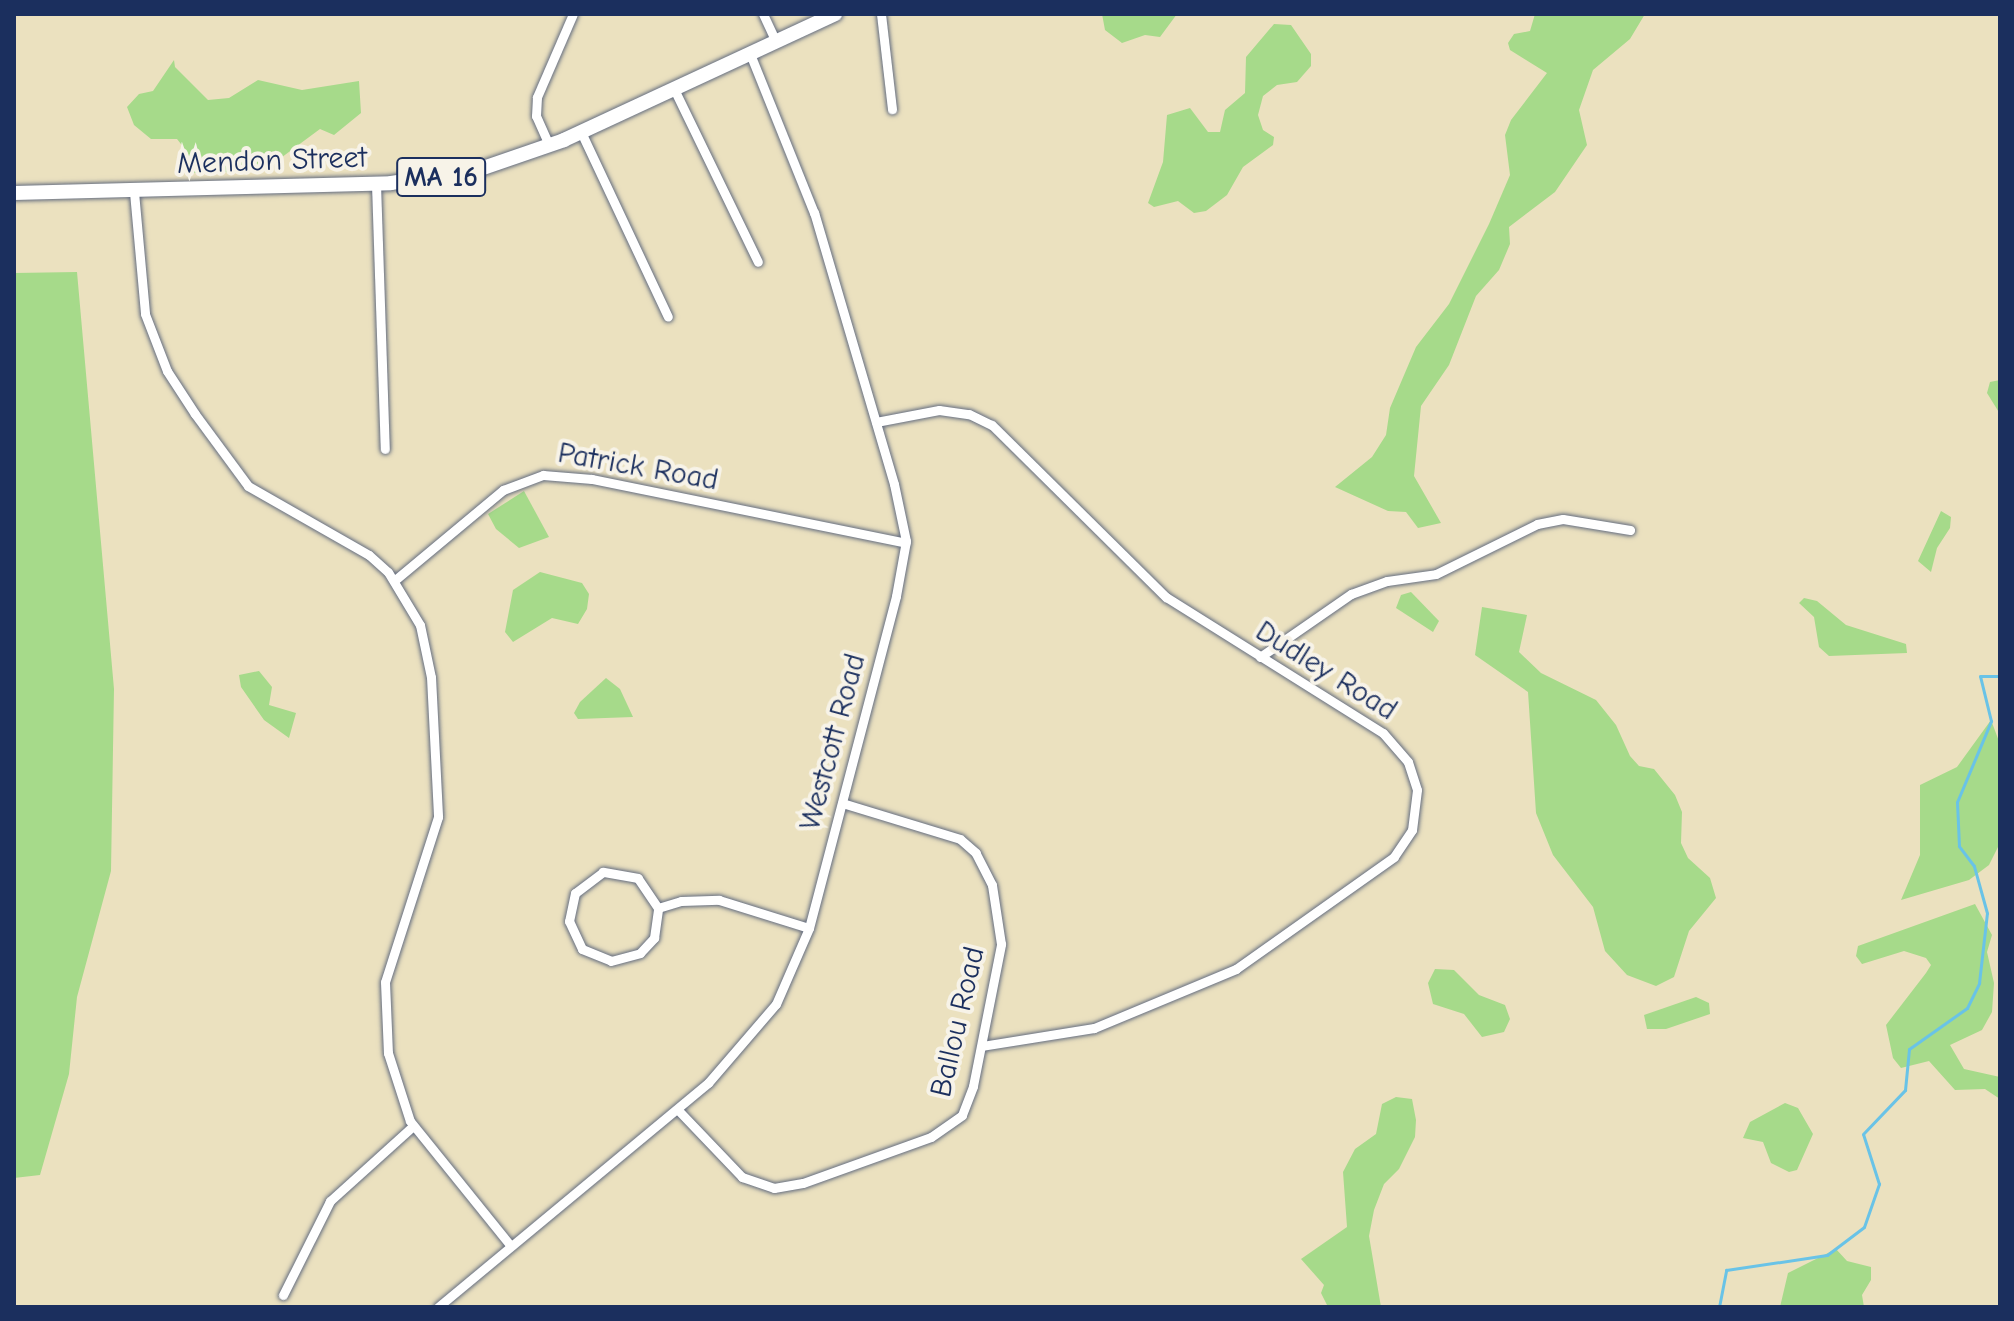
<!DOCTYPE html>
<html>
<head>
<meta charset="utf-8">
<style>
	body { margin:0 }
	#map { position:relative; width:2014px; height:1321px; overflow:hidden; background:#ebe1bf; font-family:"Comic Neue",sans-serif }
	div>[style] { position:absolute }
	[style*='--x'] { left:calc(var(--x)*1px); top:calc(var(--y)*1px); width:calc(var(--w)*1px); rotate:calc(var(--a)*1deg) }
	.green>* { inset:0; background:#a6da8a }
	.stream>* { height:3px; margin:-1.5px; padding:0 1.5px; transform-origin:1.5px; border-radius:1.5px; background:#69c3e7 }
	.roads { filter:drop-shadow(0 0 2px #646d80) drop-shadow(0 0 2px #646d80) }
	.street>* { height:9px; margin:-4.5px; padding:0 4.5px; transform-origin:4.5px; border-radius:4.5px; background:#fff }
	.primary>* { height:14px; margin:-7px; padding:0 7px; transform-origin:7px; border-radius:7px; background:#fff }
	span { translate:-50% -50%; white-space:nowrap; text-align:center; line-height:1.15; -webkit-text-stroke:8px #f7f3e8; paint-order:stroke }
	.shield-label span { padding:2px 6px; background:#f7f3e8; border:2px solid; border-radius:6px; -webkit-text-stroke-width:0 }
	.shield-label { font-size:28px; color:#1b2f5e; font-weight:700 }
	.street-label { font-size:30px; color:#1b2f5e }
	.frame { position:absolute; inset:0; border:16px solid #1b2f5e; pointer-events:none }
</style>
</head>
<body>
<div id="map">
	<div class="green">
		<i style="clip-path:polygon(1102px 14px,1177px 14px,1160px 37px,1145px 35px,1122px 43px,1105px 30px)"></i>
		<i style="clip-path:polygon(1535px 14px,1645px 14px,1630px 39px,1593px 70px,1579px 110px,1587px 145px,1555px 192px,1509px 227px,1510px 244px,1499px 270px,1476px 296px,1449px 365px,1421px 406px,1414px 476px,1441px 523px,1418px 528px,1406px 512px,1388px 511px,1335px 487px,1372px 457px,1386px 435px,1390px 408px,1416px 347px,1449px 304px,1489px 224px,1510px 175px,1505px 135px,1511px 120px,1547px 73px,1510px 50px,1508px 43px,1514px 34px,1530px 31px)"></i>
		<i style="clip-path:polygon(1274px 24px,1291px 25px,1311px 54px,1311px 66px,1297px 82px,1277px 85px,1263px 96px,1258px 115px,1263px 130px,1274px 137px,1273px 145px,1243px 167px,1227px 195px,1206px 211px,1194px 213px,1178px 201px,1154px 207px,1148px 203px,1163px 162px,1167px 115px,1190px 108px,1208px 132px,1220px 132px,1225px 110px,1245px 93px,1246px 57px)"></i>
		<i style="clip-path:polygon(174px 60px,175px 67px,208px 100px,229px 98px,258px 80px,302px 90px,359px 81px,361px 113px,334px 135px,320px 129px,274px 163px,228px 173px,218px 168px,190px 174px,184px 163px,188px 153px,177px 139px,151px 139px,134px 125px,127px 107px,139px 94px,153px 91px)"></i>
		<i style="clip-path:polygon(77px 272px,114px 689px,111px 871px,77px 997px,69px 1074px,40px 1175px,14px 1178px,14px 273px)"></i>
		<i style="clip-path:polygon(2000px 380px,2000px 414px,1987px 393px,1990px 382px)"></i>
		<i style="clip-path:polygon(524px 491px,549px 537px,519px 548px,496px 529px,488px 514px)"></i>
		<i style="clip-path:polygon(1941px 511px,1951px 517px,1950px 528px,1937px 548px,1931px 572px,1918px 561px)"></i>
		<i style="clip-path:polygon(540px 572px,582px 583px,589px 594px,587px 609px,578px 624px,552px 618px,513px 642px,505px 632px,513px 590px)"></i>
		<i style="clip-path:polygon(1411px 592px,1439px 621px,1433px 632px,1396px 608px,1401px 595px)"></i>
		<i style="clip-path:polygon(1804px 598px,1817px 601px,1846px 625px,1906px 644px,1907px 653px,1829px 656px,1819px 647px,1814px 617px,1799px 603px)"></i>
		<i style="clip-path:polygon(1482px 607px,1527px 615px,1519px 652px,1541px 673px,1596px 700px,1616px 725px,1630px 756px,1639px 766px,1654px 769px,1675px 795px,1682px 812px,1681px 843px,1688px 858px,1710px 878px,1716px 898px,1689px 931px,1674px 977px,1656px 986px,1627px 975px,1605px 951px,1593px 907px,1553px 855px,1536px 813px,1528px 692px,1475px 655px)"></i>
		<i style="clip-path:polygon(259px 671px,272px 687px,269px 705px,296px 713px,289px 738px,264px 720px,241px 687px,239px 675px)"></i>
		<i style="clip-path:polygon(606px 678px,620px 689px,633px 717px,578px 719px,574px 713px,580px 702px)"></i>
		<i style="clip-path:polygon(1991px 720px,2000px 744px,2000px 843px,1989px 865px,1969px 880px,1901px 900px,1920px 855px,1920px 785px,1957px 767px)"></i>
		<i style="clip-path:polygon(1975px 904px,1992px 935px,1987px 952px,1994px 983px,1992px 1012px,1982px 1030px,1950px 1045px,1964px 1069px,2000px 1077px,2000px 1099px,1985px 1089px,1955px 1090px,1929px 1061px,1901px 1068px,1893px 1058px,1886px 1025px,1926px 973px,1931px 965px,1926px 958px,1904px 951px,1862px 964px,1856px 956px,1858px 946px)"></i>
		<i style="clip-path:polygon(1435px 969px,1454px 970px,1479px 995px,1505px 1005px,1510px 1019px,1504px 1032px,1482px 1037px,1464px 1014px,1433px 1004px,1428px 983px)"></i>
		<i style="clip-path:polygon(1696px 997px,1709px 1003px,1710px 1014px,1666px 1029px,1647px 1029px,1644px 1015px)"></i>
		<i style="clip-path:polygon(1396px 1097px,1412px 1099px,1416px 1120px,1415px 1137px,1399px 1169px,1384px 1184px,1374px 1210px,1369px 1236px,1381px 1307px,1328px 1307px,1321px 1293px,1324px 1285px,1301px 1259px,1347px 1227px,1343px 1172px,1355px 1149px,1376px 1134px,1382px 1104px)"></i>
		<i style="clip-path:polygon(1785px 1103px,1798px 1108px,1813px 1134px,1797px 1170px,1789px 1172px,1771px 1163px,1763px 1142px,1743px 1138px,1750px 1122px)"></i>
		<i style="clip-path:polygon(1836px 1249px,1847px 1261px,1871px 1267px,1871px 1280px,1862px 1295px,1864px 1307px,1780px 1307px,1788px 1273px)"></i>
	</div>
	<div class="stream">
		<i style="--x:1719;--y:1307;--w:38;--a:-79"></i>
		<i style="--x:1726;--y:1270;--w:102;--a:-8.4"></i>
		<i style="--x:1827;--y:1255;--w:46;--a:-37.1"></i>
		<i style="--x:1864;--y:1227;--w:46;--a:-70.8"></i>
		<i style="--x:1879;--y:1184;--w:52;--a:-107.7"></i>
		<i style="--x:1863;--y:1134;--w:61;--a:-46.3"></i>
		<i style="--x:1905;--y:1090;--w:41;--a:-84.4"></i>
		<i style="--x:1909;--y:1049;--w:71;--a:-35.3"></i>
		<i style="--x:1967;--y:1008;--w:28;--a:-64"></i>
		<i style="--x:1979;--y:983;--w:70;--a:-83.5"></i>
		<i style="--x:1987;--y:913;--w:49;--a:-105.5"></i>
		<i style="--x:1974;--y:866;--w:25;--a:-127"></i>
		<i style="--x:1959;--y:846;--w:44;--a:-92.6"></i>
		<i style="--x:1957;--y:802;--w:88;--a:-67.2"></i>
		<i style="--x:1991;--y:721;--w:46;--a:-103.7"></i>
		<i style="--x:1980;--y:676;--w:20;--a:0"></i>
	</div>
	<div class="roads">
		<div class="street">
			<i style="--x:763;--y:14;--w:31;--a:65"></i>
			<i style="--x:881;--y:14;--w:96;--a:83.4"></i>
			<i style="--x:674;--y:89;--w:192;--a:64.1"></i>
			<i style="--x:581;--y:132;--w:204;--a:64.8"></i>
			<i style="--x:549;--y:145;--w:32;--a:-114"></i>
			<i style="--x:536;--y:116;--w:19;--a:-87"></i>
			<i style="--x:537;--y:97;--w:90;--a:-66.6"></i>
			<i style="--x:376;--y:184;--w:265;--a:88.1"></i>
			<i style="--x:134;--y:192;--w:122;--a:84.8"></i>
			<i style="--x:145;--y:314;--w:61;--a:68.9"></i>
			<i style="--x:167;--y:371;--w:51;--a:56.9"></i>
			<i style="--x:195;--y:414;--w:89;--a:53.6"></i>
			<i style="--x:248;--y:486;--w:139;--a:29.7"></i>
			<i style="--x:369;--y:555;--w:25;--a:42"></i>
			<i style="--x:388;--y:572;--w:62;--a:58.9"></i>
			<i style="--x:420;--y:625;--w:53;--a:78.1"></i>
			<i style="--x:431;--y:677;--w:140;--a:87.1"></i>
			<i style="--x:438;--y:817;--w:173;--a:107.8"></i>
			<i style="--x:385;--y:982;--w:71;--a:87.6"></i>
			<i style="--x:388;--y:1053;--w:71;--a:72.1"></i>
			<i style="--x:410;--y:1121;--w:159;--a:51.1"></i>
			<i style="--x:876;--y:422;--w:64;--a:-10.8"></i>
			<i style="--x:939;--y:410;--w:30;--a:8"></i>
			<i style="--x:969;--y:414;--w:25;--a:26"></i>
			<i style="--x:992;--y:425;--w:245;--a:44.7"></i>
			<i style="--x:1166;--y:597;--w:256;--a:32.1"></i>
			<i style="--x:1383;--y:733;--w:38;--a:49"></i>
			<i style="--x:1408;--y:762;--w:29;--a:72"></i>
			<i style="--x:1417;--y:790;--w:40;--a:97.1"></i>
			<i style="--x:1412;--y:830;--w:32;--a:124"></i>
			<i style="--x:1394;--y:857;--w:194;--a:144.7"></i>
			<i style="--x:1236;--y:969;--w:154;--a:157.4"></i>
			<i style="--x:1094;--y:1028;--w:113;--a:170.9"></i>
			<i style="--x:395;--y:580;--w:141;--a:-39.8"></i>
			<i style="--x:503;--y:490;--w:43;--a:-20.6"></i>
			<i style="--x:543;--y:475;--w:49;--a:4.7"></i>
			<i style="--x:592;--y:479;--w:320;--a:11.5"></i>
			<i style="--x:1260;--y:657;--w:111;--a:-34.7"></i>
			<i style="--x:1351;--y:594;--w:38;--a:-20"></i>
			<i style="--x:1387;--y:581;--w:49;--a:-8.1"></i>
			<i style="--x:1436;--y:574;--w:113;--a:-26.3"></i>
			<i style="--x:1537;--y:524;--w:26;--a:-11"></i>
			<i style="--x:1563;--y:519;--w:68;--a:9.3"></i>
			<i style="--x:658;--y:908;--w:36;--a:-124"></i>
			<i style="--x:638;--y:878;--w:36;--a:-170"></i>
			<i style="--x:603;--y:872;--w:35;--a:143"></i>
			<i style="--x:575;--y:893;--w:29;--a:102"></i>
			<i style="--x:569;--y:921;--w:31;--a:65"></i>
			<i style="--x:582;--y:949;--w:31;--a:22"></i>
			<i style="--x:611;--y:961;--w:30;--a:-15"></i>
			<i style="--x:640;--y:953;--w:21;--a:-47"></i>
			<i style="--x:654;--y:938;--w:30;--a:-82"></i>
			<i style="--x:658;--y:908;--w:24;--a:-17"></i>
			<i style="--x:681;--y:901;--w:38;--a:-2"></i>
			<i style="--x:719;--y:900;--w:94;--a:17.3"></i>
			<i style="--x:678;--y:1110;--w:93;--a:46.3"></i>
			<i style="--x:742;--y:1177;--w:34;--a:19"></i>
			<i style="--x:774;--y:1188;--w:29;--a:-10"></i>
			<i style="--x:803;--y:1183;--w:136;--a:-19.8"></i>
			<i style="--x:931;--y:1137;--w:38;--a:-35"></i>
			<i style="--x:962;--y:1115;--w:31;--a:-69"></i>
			<i style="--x:973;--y:1086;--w:145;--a:-78.8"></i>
			<i style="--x:1001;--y:944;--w:60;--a:-98.7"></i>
			<i style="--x:992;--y:885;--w:36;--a:-117"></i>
			<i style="--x:976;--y:853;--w:21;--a:-139"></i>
			<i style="--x:960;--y:839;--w:123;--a:-163"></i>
			<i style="--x:283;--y:1295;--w:105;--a:-63.4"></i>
			<i style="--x:330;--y:1201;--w:112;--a:-42.1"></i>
			<i style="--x:438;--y:1307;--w:351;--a:-39.7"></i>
			<i style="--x:708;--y:1083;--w:104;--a:-49.3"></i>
			<i style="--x:776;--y:1004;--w:83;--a:-66.5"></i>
			<i style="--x:809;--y:928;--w:343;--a:-75.3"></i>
			<i style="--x:896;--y:596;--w:56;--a:-79.7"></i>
			<i style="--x:906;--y:541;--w:58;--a:-101.9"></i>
			<i style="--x:894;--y:484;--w:283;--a:-106.4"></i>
			<i style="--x:814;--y:213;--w:171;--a:-111.9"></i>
		</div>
		<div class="primary">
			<i style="--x:14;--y:193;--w:377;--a:-1.5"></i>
			<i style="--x:391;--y:183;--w:87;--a:-8.6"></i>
			<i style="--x:477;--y:170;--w:92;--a:-19"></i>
			<i style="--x:564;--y:140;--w:299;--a:-24.9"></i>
		</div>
	</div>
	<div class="shield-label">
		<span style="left:441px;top:177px">MA 16</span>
	</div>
	<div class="street-label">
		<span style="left:272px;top:161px;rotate:-2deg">Mendon Street</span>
		<span style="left:638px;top:467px;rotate:10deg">Patrick Road</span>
		<span style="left:1326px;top:671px;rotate:32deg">Dudley Road</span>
		<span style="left:833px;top:742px;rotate:-75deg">Westcott Road</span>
		<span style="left:958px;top:1022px;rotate:-77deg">Ballou Road</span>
	</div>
	<div class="frame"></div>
</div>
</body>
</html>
